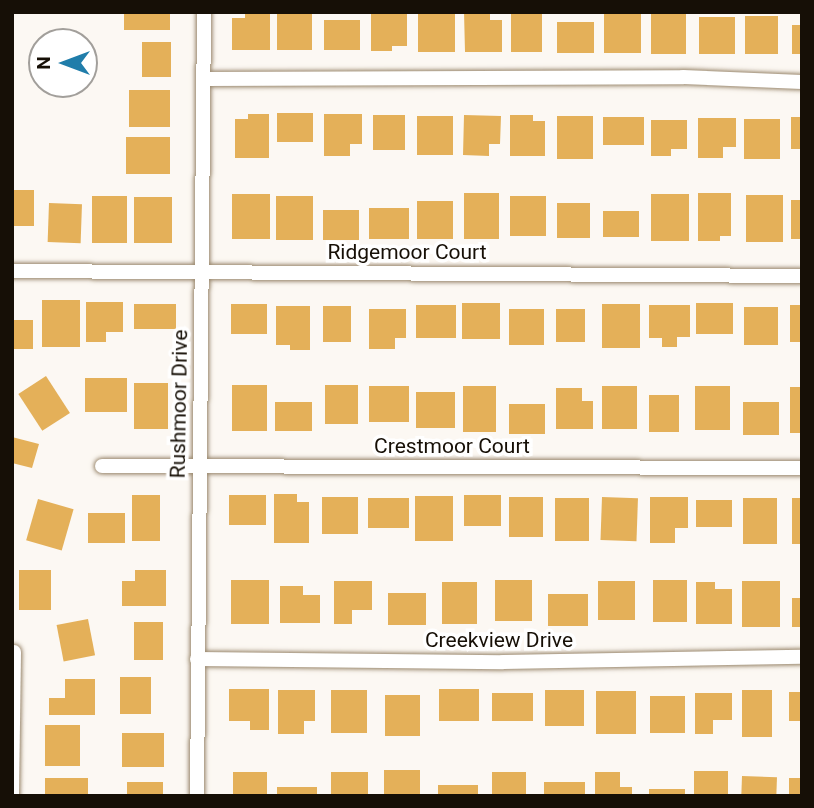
<!DOCTYPE html>
<html>
<head>
<meta charset="utf-8">
<style>
	body { margin:0 }
	#map { position:relative; width:814px; height:808px; overflow:hidden; background:#fcf8f3; font-family:Roboto,sans-serif }
	div>[style] { position:absolute }
	[style*='--x'] { left:calc(var(--x)*1px); top:calc(var(--y)*1px); width:calc(var(--w)*1px); rotate:calc(var(--a)*1deg) }
	.building>* { inset:0; background:#e4b059; transform-origin:0 0 }
	.roads { filter:drop-shadow(0 0 2px #9b896f) drop-shadow(0 0 2px #9b896f) }
	.street>* { height:14px; margin:-7px; padding:0 7px; transform-origin:7px; border-radius:7px; background:#fff }
	span { translate:-50% -50%; white-space:nowrap; text-align:center; line-height:1.15; -webkit-text-stroke:7px #fff; paint-order:stroke }
	.street-label { font-size:21px; color:#160f06 }
	.frame { position:absolute; inset:0; border:14px solid #160f06; pointer-events:none }
	.north { position:absolute; left:28px; top:28px; width:70px; height:70px; box-sizing:border-box; background:#fff; border:2px solid #a29f9b; border-radius:50%; rotate:270deg; font-size:19px; font-weight:700; line-height:28px; text-align:center; color:#160f06 }
	.north::after { content:''; display:block; margin:auto; width:24px; height:32px; background:#207daa; clip-path:polygon(50% 0,100% 100%,50% 72%,0 100%) }
</style>
</head>
<body>
<div id="map">
	<div class="building">
		<i style="left:124px;top:12px;width:46px;height:18px"></i>
		<i style="clip-path:polygon(245px 12px,270px 12px,270px 50px,232px 50px,232px 18px,245px 18px)"></i>
		<i style="left:277px;top:12px;width:35px;height:38px"></i>
		<i style="clip-path:polygon(371px 12px,407px 12px,407px 46px,392px 46px,392px 51px,371px 51px)"></i>
		<i style="left:418px;top:12px;width:37px;height:40px"></i>
		<i style="clip-path:polygon(464px 12px,490px 12px,490px 20px,502px 20px,502px 52px,465px 52px)"></i>
		<i style="left:604px;top:12px;width:37px;height:41px"></i>
		<i style="left:651px;top:12px;width:35px;height:42px"></i>
		<i style="left:511px;top:13px;width:31px;height:39px"></i>
		<i style="left:745px;top:16px;width:33px;height:38px"></i>
		<i style="left:699px;top:17px;width:36px;height:37px"></i>
		<i style="left:324px;top:20px;width:36px;height:30px"></i>
		<i style="left:557px;top:22px;width:37px;height:31px"></i>
		<i style="left:792px;top:25px;width:10px;height:29px"></i>
		<i style="left:142px;top:42px;width:29px;height:35px"></i>
		<i style="left:129px;top:90px;width:41px;height:37px"></i>
		<i style="left:277px;top:113px;width:36px;height:29px"></i>
		<i style="clip-path:polygon(248px 114px,269px 114px,269px 158px,235px 158px,235px 119px,248px 119px)"></i>
		<i style="clip-path:polygon(324px 114px,362px 114px,362px 144px,350px 144px,350px 156px,324px 156px)"></i>
		<i style="left:373px;top:115px;width:32px;height:35px"></i>
		<i style="clip-path:polygon(464px 115px,501px 116px,500px 144px,489px 144px,489px 156px,463px 155px)"></i>
		<i style="clip-path:polygon(510px 115px,533px 115px,533px 121px,545px 121px,545px 156px,510px 156px)"></i>
		<i style="left:417px;top:116px;width:36px;height:39px"></i>
		<i style="left:557px;top:116px;width:36px;height:43px"></i>
		<i style="left:603px;top:117px;width:41px;height:28px"></i>
		<i style="left:791px;top:117px;width:11px;height:32px"></i>
		<i style="clip-path:polygon(698px 118px,736px 118px,736px 147px,723px 147px,723px 158px,698px 158px)"></i>
		<i style="left:744px;top:119px;width:36px;height:40px"></i>
		<i style="clip-path:polygon(651px 120px,687px 120px,687px 149px,671px 149px,671px 156px,651px 156px)"></i>
		<i style="left:126px;top:137px;width:44px;height:37px"></i>
		<i style="left:12px;top:190px;width:22px;height:36px"></i>
		<i style="left:464px;top:193px;width:35px;height:46px"></i>
		<i style="clip-path:polygon(698px 193px,731px 193px,731px 236px,720px 236px,720px 241px,698px 241px)"></i>
		<i style="left:232px;top:194px;width:38px;height:45px"></i>
		<i style="left:651px;top:194px;width:38px;height:47px"></i>
		<i style="left:746px;top:195px;width:37px;height:47px"></i>
		<i style="left:92px;top:196px;width:35px;height:47px"></i>
		<i style="left:276px;top:196px;width:37px;height:44px"></i>
		<i style="left:510px;top:196px;width:36px;height:40px"></i>
		<i style="left:134px;top:197px;width:38px;height:46px"></i>
		<i style="left:791px;top:200px;width:11px;height:39px"></i>
		<i style="left:417px;top:201px;width:36px;height:38px"></i>
		<i style="left:49px;top:203px;width:33px;height:39px;rotate:2deg"></i>
		<i style="left:557px;top:203px;width:33px;height:35px"></i>
		<i style="left:369px;top:208px;width:40px;height:31px"></i>
		<i style="left:323px;top:210px;width:36px;height:30px"></i>
		<i style="left:603px;top:211px;width:36px;height:26px"></i>
		<i style="left:42px;top:300px;width:38px;height:47px"></i>
		<i style="clip-path:polygon(86px 302px,123px 302px,123px 332px,106px 332px,106px 342px,86px 342px)"></i>
		<i style="left:462px;top:303px;width:38px;height:36px"></i>
		<i style="left:696px;top:303px;width:37px;height:31px"></i>
		<i style="left:134px;top:304px;width:42px;height:25px"></i>
		<i style="left:231px;top:304px;width:36px;height:30px"></i>
		<i style="left:602px;top:304px;width:38px;height:44px"></i>
		<i style="left:416px;top:305px;width:40px;height:33px"></i>
		<i style="clip-path:polygon(649px 305px,690px 305px,690px 337px,677px 337px,677px 347px,662px 347px,662px 338px,649px 338px)"></i>
		<i style="left:790px;top:305px;width:12px;height:37px"></i>
		<i style="clip-path:polygon(276px 306px,310px 306px,310px 350px,290px 350px,290px 345px,276px 345px)"></i>
		<i style="left:323px;top:306px;width:28px;height:36px"></i>
		<i style="left:744px;top:307px;width:34px;height:38px"></i>
		<i style="clip-path:polygon(369px 309px,406px 309px,406px 338px,395px 338px,395px 349px,369px 349px)"></i>
		<i style="left:509px;top:309px;width:35px;height:36px"></i>
		<i style="left:556px;top:309px;width:29px;height:33px"></i>
		<i style="left:12px;top:320px;width:21px;height:29px"></i>
		<i style="left:46px;top:376px;width:44px;height:33px;rotate:57deg"></i>
		<i style="left:85px;top:378px;width:42px;height:34px"></i>
		<i style="left:134px;top:383px;width:34px;height:46px"></i>
		<i style="left:232px;top:385px;width:35px;height:46px"></i>
		<i style="left:325px;top:385px;width:33px;height:39px"></i>
		<i style="left:369px;top:386px;width:40px;height:36px"></i>
		<i style="left:463px;top:386px;width:33px;height:46px"></i>
		<i style="left:602px;top:386px;width:35px;height:43px"></i>
		<i style="left:695px;top:386px;width:35px;height:44px"></i>
		<i style="left:790px;top:387px;width:12px;height:46px"></i>
		<i style="clip-path:polygon(556px 388px,582px 388px,582px 401px,593px 401px,593px 429px,556px 429px)"></i>
		<i style="left:416px;top:392px;width:39px;height:36px"></i>
		<i style="left:649px;top:395px;width:30px;height:37px"></i>
		<i style="left:275px;top:402px;width:37px;height:29px"></i>
		<i style="left:743px;top:402px;width:36px;height:33px"></i>
		<i style="left:509px;top:404px;width:36px;height:30px"></i>
		<i style="clip-path:polygon(12px 437px,39px 444px,32px 468px,12px 463px)"></i>
		<i style="clip-path:polygon(274px 494px,297px 494px,297px 502px,309px 502px,309px 543px,274px 543px)"></i>
		<i style="left:132px;top:495px;width:28px;height:46px"></i>
		<i style="left:229px;top:495px;width:37px;height:30px"></i>
		<i style="left:464px;top:495px;width:37px;height:31px"></i>
		<i style="left:415px;top:496px;width:38px;height:45px"></i>
		<i style="left:322px;top:497px;width:36px;height:37px"></i>
		<i style="left:509px;top:497px;width:34px;height:40px"></i>
		<i style="left:602px;top:497px;width:36px;height:43px;rotate:2deg"></i>
		<i style="clip-path:polygon(650px 497px,688px 497px,688px 528px,675px 528px,675px 543px,650px 543px)"></i>
		<i style="left:368px;top:498px;width:41px;height:30px"></i>
		<i style="left:555px;top:498px;width:34px;height:43px"></i>
		<i style="left:743px;top:498px;width:34px;height:46px"></i>
		<i style="left:792px;top:498px;width:10px;height:46px"></i>
		<i style="left:38px;top:499px;width:37px;height:43px;rotate:16deg"></i>
		<i style="left:696px;top:500px;width:36px;height:27px"></i>
		<i style="left:88px;top:513px;width:37px;height:30px"></i>
		<i style="left:19px;top:570px;width:32px;height:40px"></i>
		<i style="clip-path:polygon(135px 570px,166px 570px,166px 606px,122px 606px,122px 581px,135px 581px)"></i>
		<i style="left:231px;top:580px;width:38px;height:44px"></i>
		<i style="left:495px;top:580px;width:37px;height:41px"></i>
		<i style="left:653px;top:580px;width:34px;height:42px"></i>
		<i style="clip-path:polygon(334px 581px,372px 581px,372px 610px,352px 610px,352px 624px,334px 624px)"></i>
		<i style="left:598px;top:581px;width:37px;height:39px"></i>
		<i style="left:742px;top:581px;width:38px;height:46px"></i>
		<i style="left:442px;top:582px;width:35px;height:42px"></i>
		<i style="clip-path:polygon(696px 582px,715px 582px,715px 589px,732px 589px,732px 624px,696px 624px)"></i>
		<i style="clip-path:polygon(280px 586px,303px 586px,303px 595px,320px 595px,320px 623px,280px 623px)"></i>
		<i style="left:388px;top:593px;width:38px;height:32px"></i>
		<i style="left:548px;top:594px;width:40px;height:32px"></i>
		<i style="left:792px;top:598px;width:10px;height:29px"></i>
		<i style="left:88px;top:619px;width:37px;height:32px;rotate:79deg"></i>
		<i style="left:163px;top:622px;width:38px;height:29px;rotate:90deg"></i>
		<i style="left:120px;top:677px;width:31px;height:37px"></i>
		<i style="clip-path:polygon(65px 679px,95px 679px,95px 715px,49px 715px,49px 698px,65px 698px)"></i>
		<i style="clip-path:polygon(229px 689px,269px 689px,269px 730px,250px 730px,250px 721px,229px 721px)"></i>
		<i style="left:439px;top:689px;width:40px;height:32px"></i>
		<i style="clip-path:polygon(278px 690px,315px 690px,315px 721px,304px 721px,304px 734px,278px 734px)"></i>
		<i style="left:331px;top:690px;width:36px;height:43px"></i>
		<i style="left:545px;top:690px;width:39px;height:36px"></i>
		<i style="left:742px;top:690px;width:30px;height:47px"></i>
		<i style="left:596px;top:691px;width:40px;height:43px"></i>
		<i style="left:789px;top:692px;width:13px;height:29px"></i>
		<i style="left:492px;top:693px;width:41px;height:28px"></i>
		<i style="clip-path:polygon(695px 693px,732px 693px,732px 720px,713px 720px,713px 734px,695px 734px)"></i>
		<i style="left:385px;top:695px;width:35px;height:41px"></i>
		<i style="left:650px;top:696px;width:35px;height:37px"></i>
		<i style="left:45px;top:725px;width:35px;height:41px"></i>
		<i style="left:122px;top:733px;width:42px;height:34px"></i>
		<i style="left:384px;top:770px;width:36px;height:26px"></i>
		<i style="left:694px;top:771px;width:34px;height:25px"></i>
		<i style="left:233px;top:772px;width:34px;height:24px"></i>
		<i style="left:331px;top:772px;width:37px;height:24px"></i>
		<i style="left:492px;top:772px;width:34px;height:24px"></i>
		<i style="clip-path:polygon(595px 772px,620px 772px,620px 787px,632px 787px,632px 796px,595px 796px)"></i>
		<i style="left:742px;top:776px;width:35px;height:20px;rotate:2deg"></i>
		<i style="left:45px;top:778px;width:43px;height:18px"></i>
		<i style="left:789px;top:778px;width:13px;height:18px"></i>
		<i style="left:127px;top:782px;width:36px;height:14px"></i>
		<i style="left:544px;top:782px;width:41px;height:14px"></i>
		<i style="left:438px;top:785px;width:40px;height:11px"></i>
		<i style="left:277px;top:787px;width:40px;height:9px"></i>
		<i style="left:649px;top:789px;width:36px;height:7px"></i>
	</div>
	<div class="roads">
		<div class="street">
			<i style="--x:204;--y:79;--w:479;--a:-0.2"></i>
			<i style="--x:683;--y:77;--w:119;--a:2.4"></i>
			<i style="--x:12;--y:271;--w:790;--a:0.36"></i>
			<i style="--x:102;--y:466;--w:700;--a:0.16"></i>
			<i style="--x:197;--y:659;--w:306;--a:0.6"></i>
			<i style="--x:503;--y:662;--w:299;--a:-1"></i>
			<i style="--x:12;--y:796;--w:144;--a:-89.2"></i>
			<i style="--x:197;--y:796;--w:784;--a:-89.49"></i>
		</div>
	</div>
	<div class="street-label">
		<span style="left:407px;top:252px">Ridgemoor Court</span>
		<span style="left:179px;top:404px;rotate:-89deg">Rushmoor Drive</span>
		<span style="left:452px;top:446px">Crestmoor Court</span>
		<span style="left:499px;top:640px">Creekview Drive</span>
	</div>
	<div class="frame"></div>
	<div class="north">N</div>
</div>
</body>
</html>
